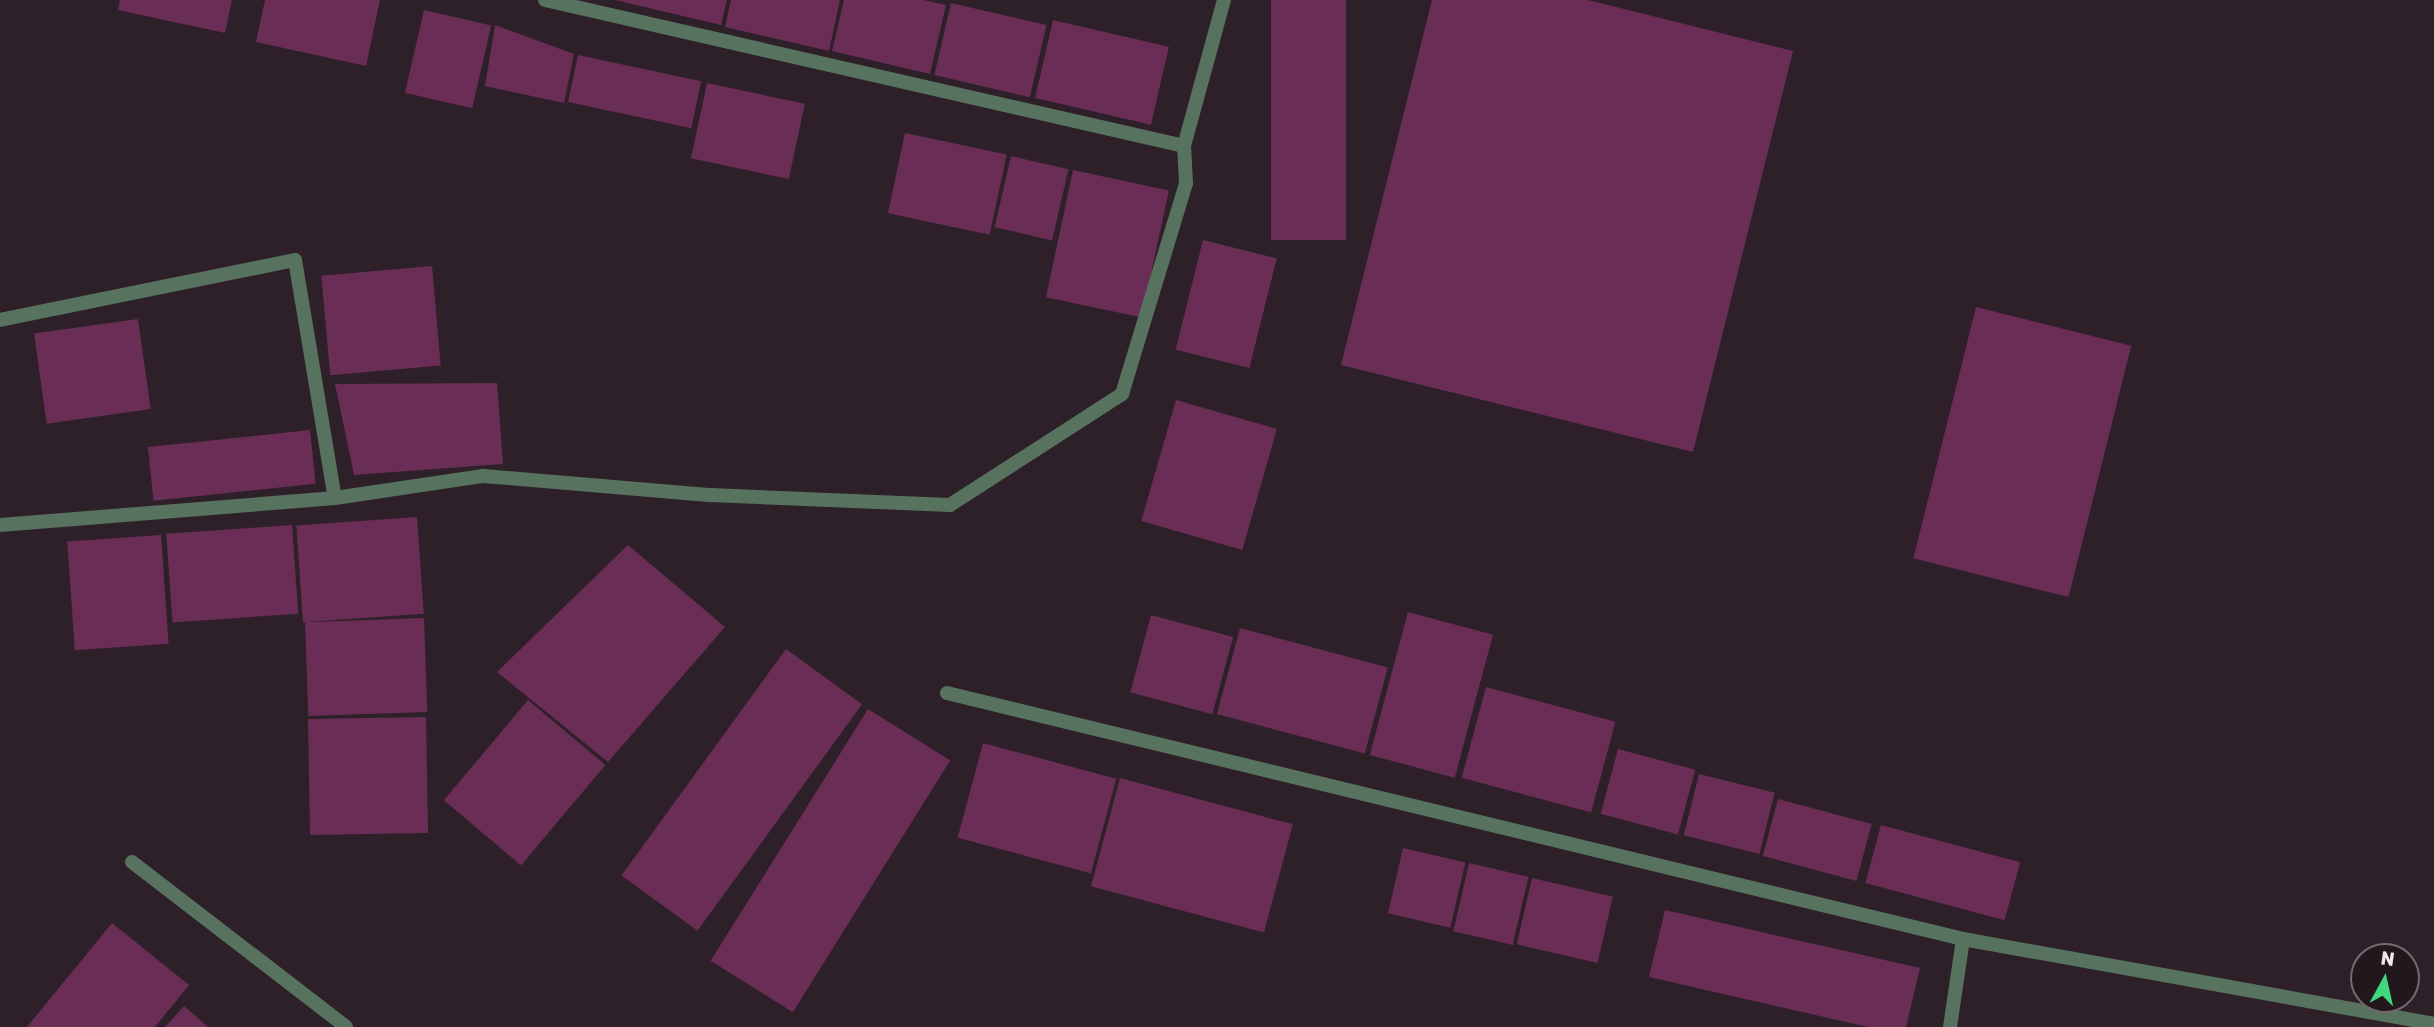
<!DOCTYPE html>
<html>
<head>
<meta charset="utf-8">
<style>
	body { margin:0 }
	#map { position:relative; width:2434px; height:1027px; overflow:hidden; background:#2d2028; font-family:Rubik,sans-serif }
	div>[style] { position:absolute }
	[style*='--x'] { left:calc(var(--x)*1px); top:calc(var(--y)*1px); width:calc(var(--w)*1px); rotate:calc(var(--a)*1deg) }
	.building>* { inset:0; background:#6a2d55; transform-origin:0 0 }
	.street>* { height:14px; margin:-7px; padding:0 7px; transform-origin:7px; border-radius:7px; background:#57725e }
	span { translate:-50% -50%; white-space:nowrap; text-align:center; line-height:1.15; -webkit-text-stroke:6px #23171e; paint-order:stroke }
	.north { position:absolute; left:2350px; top:943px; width:70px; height:70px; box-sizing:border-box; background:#23171e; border:2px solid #756a70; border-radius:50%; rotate:8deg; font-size:19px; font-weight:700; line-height:28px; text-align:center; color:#efe7eb }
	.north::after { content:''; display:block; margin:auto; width:24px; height:32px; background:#40d77d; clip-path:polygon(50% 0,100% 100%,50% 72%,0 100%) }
</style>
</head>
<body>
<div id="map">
	<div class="building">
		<i style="clip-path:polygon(120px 0,232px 0,225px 33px,118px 10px)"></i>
		<i style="clip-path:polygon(265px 0,380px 0,366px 66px,256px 42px)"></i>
		<i style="clip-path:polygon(615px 0,727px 0,721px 25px)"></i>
		<i style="clip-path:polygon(731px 0,840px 0,829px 51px,725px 27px)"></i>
		<i style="clip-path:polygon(844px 0,924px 0,946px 5px,930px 74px,832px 51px)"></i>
		<i style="left:1271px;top:0;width:75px;height:240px"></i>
		<i style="clip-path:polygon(1432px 0,1588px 0,1793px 51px,1693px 452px,1341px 365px)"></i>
		<i style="left:951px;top:3px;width:98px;height:74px;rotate:13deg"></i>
		<i style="left:424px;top:10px;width:69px;height:85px;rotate:13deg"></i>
		<i style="left:1053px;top:20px;width:119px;height:80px;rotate:13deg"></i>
		<i style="clip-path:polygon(495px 25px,574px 54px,564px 103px,485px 86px)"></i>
		<i style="left:578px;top:55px;width:126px;height:48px;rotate:12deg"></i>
		<i style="left:707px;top:83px;width:100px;height:77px;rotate:12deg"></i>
		<i style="left:905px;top:133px;width:104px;height:82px;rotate:12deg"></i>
		<i style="left:1011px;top:156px;width:59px;height:73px;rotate:13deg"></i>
		<i style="left:1073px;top:170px;width:98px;height:130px;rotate:12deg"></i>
		<i style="left:1203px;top:240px;width:76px;height:113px;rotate:14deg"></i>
		<i style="left:432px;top:266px;width:100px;height:111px;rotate:85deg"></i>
		<i style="left:1976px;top:307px;width:160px;height:259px;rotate:14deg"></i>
		<i style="left:138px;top:319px;width:91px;height:105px;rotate:82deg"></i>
		<i style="clip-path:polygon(497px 383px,503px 464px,354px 475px,335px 384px)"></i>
		<i style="left:1176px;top:400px;width:105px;height:126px;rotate:16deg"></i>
		<i style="left:310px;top:430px;width:54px;height:163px;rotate:84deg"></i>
		<i style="left:417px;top:517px;width:97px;height:121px;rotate:86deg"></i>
		<i style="left:292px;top:525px;width:89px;height:126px;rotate:86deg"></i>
		<i style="left:161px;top:535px;width:109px;height:94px;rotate:86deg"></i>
		<i style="clip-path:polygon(628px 545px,725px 627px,608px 762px,497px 672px)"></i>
		<i style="left:1408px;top:612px;width:88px;height:148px;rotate:15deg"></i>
		<i style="left:1151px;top:615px;width:85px;height:80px;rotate:15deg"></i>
		<i style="left:424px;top:618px;width:94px;height:119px;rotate:88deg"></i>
		<i style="left:1240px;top:628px;width:153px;height:89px;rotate:15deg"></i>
		<i style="left:786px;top:649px;width:94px;height:280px;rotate:36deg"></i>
		<i style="left:1486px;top:687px;width:134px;height:94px;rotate:15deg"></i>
		<i style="left:528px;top:700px;width:101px;height:131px;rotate:40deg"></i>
		<i style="left:868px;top:709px;width:97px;height:297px;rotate:32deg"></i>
		<i style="left:426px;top:717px;width:116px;height:118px;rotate:89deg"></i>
		<i style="left:983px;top:743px;width:138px;height:98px;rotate:15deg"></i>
		<i style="left:1618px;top:749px;width:80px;height:67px;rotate:15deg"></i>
		<i style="left:1699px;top:774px;width:78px;height:63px;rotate:14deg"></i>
		<i style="left:1120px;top:778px;width:179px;height:112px;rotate:15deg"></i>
		<i style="left:1778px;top:799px;width:97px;height:59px;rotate:15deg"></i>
		<i style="left:1881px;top:825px;width:144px;height:60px;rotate:15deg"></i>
		<i style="left:1403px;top:848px;width:64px;height:67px;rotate:13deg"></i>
		<i style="left:1469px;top:863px;width:61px;height:70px;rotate:13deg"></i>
		<i style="left:1532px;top:878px;width:83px;height:68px;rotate:13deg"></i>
		<i style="clip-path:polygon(1665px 910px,1920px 968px,1906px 1027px,1868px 1027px,1649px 977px)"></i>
		<i style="clip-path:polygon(112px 923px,189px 985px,155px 1027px,27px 1027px)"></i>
		<i style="clip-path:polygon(184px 1006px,208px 1027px,165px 1027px)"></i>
	</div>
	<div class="street">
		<i style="--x:545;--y:0;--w:655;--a:12.87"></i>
		<i style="--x:0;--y:320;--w:301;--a:-11.5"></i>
		<i style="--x:295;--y:260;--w:241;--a:80.5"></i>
		<i style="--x:0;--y:525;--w:336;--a:-4.6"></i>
		<i style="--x:335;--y:498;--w:150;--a:-8.5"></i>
		<i style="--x:483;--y:476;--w:229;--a:4.8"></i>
		<i style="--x:711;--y:495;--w:239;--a:2.4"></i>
		<i style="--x:950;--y:505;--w:205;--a:-32.8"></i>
		<i style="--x:1122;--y:394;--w:220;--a:-73.1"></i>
		<i style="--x:1186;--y:183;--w:37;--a:-93"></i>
		<i style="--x:1184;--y:146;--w:151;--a:-74.7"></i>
		<i style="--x:947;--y:693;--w:1045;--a:13.61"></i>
		<i style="--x:1963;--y:939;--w:479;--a:10.2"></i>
		<i style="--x:132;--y:862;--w:270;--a:37.6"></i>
		<i style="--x:1950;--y:1027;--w:89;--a:-81.6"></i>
	</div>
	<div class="north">N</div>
</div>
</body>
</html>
